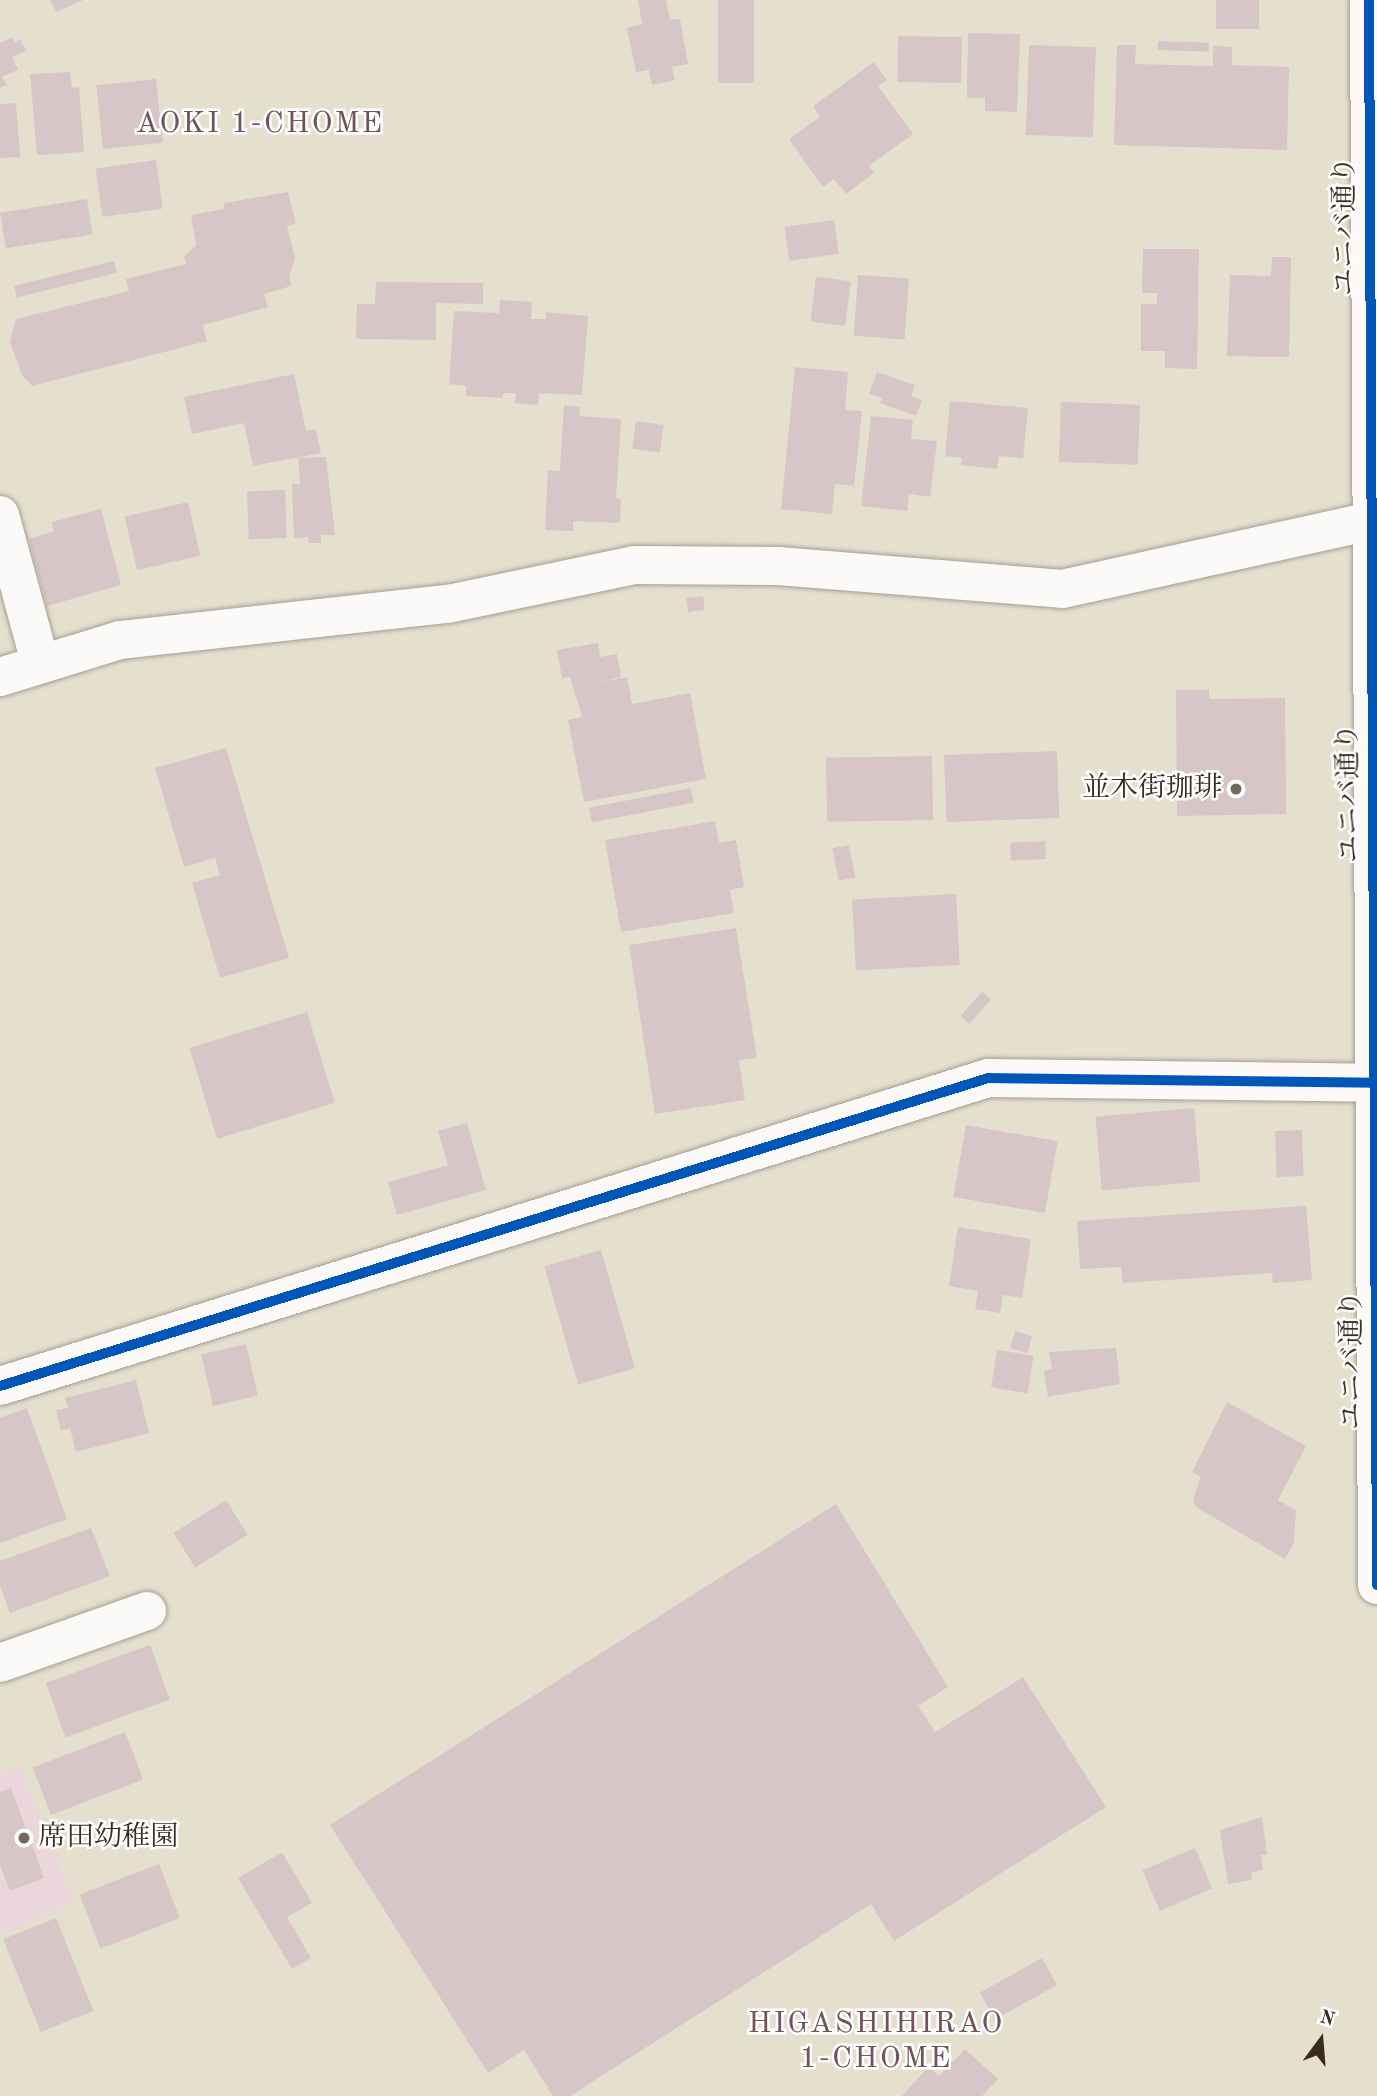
<!DOCTYPE html>
<html>
<head>
<meta charset="utf-8">
<style>
	body { margin:0 }
	#map { position:relative; width:1377px; height:2096px; overflow:hidden; background:#e5dfce; font-family:"Old Standard TT","Noto Serif JP",serif }
	div>[style] { position:absolute }
	[style*='--x'] { left:calc(var(--x)*1px); top:calc(var(--y)*1px); width:calc(var(--w)*1px); rotate:calc(var(--a)*1deg) }
	.built>* { inset:0; background:#ebd7db }
	.building>* { inset:0; background:#d7c6c8; transform-origin:0 0 }
	.roads { filter:drop-shadow(0 0 2px #a49f93) drop-shadow(0 0 2px #a49f93) }
	.minor>* { height:38px; margin:-19px; padding:0 19px; transform-origin:19px; border-radius:19px; background:#fbfaf8 }
	.tertiary>* { height:38px; margin:-19px; padding:0 19px; transform-origin:19px; border-radius:19px; background:#fbfaf8 }
	.cycleway>* { height:10px; margin:-5px; padding:0 5px; transform-origin:5px; border-radius:5px; background:#0057b8 }
	.dots>* { width:19px; height:19px; translate:-50% -50%; box-sizing:border-box; border:4px solid #fff; border-radius:50% }
	span { translate:-50% -50%; white-space:nowrap; text-align:center; line-height:1.15; -webkit-text-stroke:5px #fff; paint-order:stroke }
	.street-label { font-size:28px; color:#3b2a1e }
	.poi-label { font-size:28px; color:#3b2a1e }
	.right { translate:-100% -50%; text-align:right }
	.left { translate:0 -50%; text-align:left }
	.neighbourhood-label { font-size:30px; color:#75525a; letter-spacing:2px }
	.north { position:absolute; left:1286px; top:2005px; width:70px; height:70px; -webkit-text-stroke:5px #fff; paint-order:stroke; rotate:16deg; font-size:19px; font-weight:700; line-height:28px; text-align:center; color:#3b2a1e }
	.north::after { content:''; display:block; margin:auto; width:24px; height:32px; background:#3b2a1e; clip-path:polygon(50% 0,100% 100%,50% 72%,0 100%) }
</style>
</head>
<body>
<div id="map">
	<div class="built">
		<i style="clip-path:polygon(20px 1766px,74px 1902px,0 1935px,0 1773px)"></i>
	</div>
	<div class="building">
		<i style="clip-path:polygon(50px 0,83px 0,56px 12px)"></i>
		<i style="clip-path:polygon(638px 0,666px 0,670px 20px,680px 19px,688px 64px,672px 67px,675px 80px,652px 85px,649px 70px,636px 72px,627px 28px,642px 24px)"></i>
		<i style="left:718px;top:0;width:36px;height:83px"></i>
		<i style="left:1216px;top:0;width:43px;height:29px"></i>
		<i style="clip-path:polygon(968px 33px,1020px 34px,1017px 112px,985px 111px,985px 98px,967px 98px)"></i>
		<i style="left:898px;top:36px;width:64px;height:46px;rotate:1deg"></i>
		<i style="clip-path:polygon(13px 37px,15px 42px,20px 39px,26px 51px,12px 57px,18px 70px,2px 77px,7px 85px,0 88px,0 43px)"></i>
		<i style="left:1158px;top:41px;width:51px;height:9px;rotate:2deg"></i>
		<i style="left:1029px;top:45px;width:67px;height:90px;rotate:2deg"></i>
		<i style="clip-path:polygon(1117px 45px,1136px 45px,1135px 64px,1213px 66px,1213px 46px,1232px 47px,1232px 65px,1289px 67px,1287px 150px,1114px 145px)"></i>
		<i style="clip-path:polygon(874px 62px,887px 80px,878px 86px,913px 134px,869px 166px,874px 173px,846px 194px,834px 179px,823px 187px,789px 139px,820px 117px,813px 106px)"></i>
		<i style="clip-path:polygon(70px 72px,72px 88px,79px 87px,84px 152px,37px 155px,30px 74px)"></i>
		<i style="left:156px;top:79px;width:64px;height:60px;rotate:84deg"></i>
		<i style="clip-path:polygon(16px 103px,20px 157px,0 158px,0 104px)"></i>
		<i style="left:156px;top:160px;width:49px;height:61px;rotate:82deg"></i>
		<i style="clip-path:polygon(288px 192px,296px 223px,287px 226px,295px 259px,289px 276px,291px 286px,264px 294px,268px 307px,203px 325px,207px 341px,32px 386px,22px 375px,10px 342px,16px 319px,129px 291px,126px 279px,186px 264px,184px 257px,196px 245px,191px 215px,223px 209px,225px 203px)"></i>
		<i style="left:87px;top:199px;width:36px;height:88px;rotate:81deg"></i>
		<i style="left:834px;top:220px;width:34px;height:50px;rotate:82deg"></i>
		<i style="clip-path:polygon(1143px 249px,1199px 249px,1197px 369px,1165px 368px,1165px 351px,1141px 351px,1141px 304px,1157px 304px,1157px 293px,1142px 293px)"></i>
		<i style="clip-path:polygon(1272px 257px,1291px 257px,1289px 357px,1227px 356px,1230px 275px,1271px 276px)"></i>
		<i style="left:114px;top:261px;width:12px;height:103px;rotate:76deg"></i>
		<i style="left:858px;top:275px;width:51px;height:61px;rotate:4deg"></i>
		<i style="left:816px;top:277px;width:35px;height:45px;rotate:7deg"></i>
		<i style="clip-path:polygon(376px 282px,483px 283px,483px 304px,436px 303px,436px 340px,356px 339px,357px 304px,375px 304px)"></i>
		<i style="clip-path:polygon(500px 300px,532px 302px,531px 319px,546px 319px,546px 312px,588px 316px,582px 395px,539px 393px,538px 405px,515px 403px,516px 393px,504px 393px,502px 398px,466px 396px,466px 386px,449px 384px,454px 311px,499px 313px)"></i>
		<i style="clip-path:polygon(795px 367px,848px 372px,845px 410px,862px 411px,854px 486px,835px 484px,832px 514px,781px 509px)"></i>
		<i style="clip-path:polygon(877px 372px,915px 385px,911px 396px,922px 400px,916px 416px,880px 403px,882px 398px,869px 394px)"></i>
		<i style="clip-path:polygon(294px 374px,306px 431px,316px 429px,321px 453px,253px 466px,244px 423px,192px 434px,184px 397px)"></i>
		<i style="clip-path:polygon(950px 401px,1028px 408px,1023px 458px,999px 456px,997px 469px,961px 465px,962px 458px,945px 456px)"></i>
		<i style="left:1061px;top:402px;width:79px;height:60px;rotate:2deg"></i>
		<i style="clip-path:polygon(564px 405px,580px 407px,579px 416px,621px 419px,616px 498px,621px 499px,620px 523px,573px 521px,573px 531px,545px 530px,548px 470px,560px 471px)"></i>
		<i style="clip-path:polygon(871px 416px,913px 420px,911px 439px,937px 441px,930px 497px,909px 494px,907px 511px,861px 506px)"></i>
		<i style="left:636px;top:421px;width:28px;height:28px;rotate:8deg"></i>
		<i style="clip-path:polygon(326px 457px,335px 535px,321px 535px,321px 543px,309px 543px,308px 537px,294px 538px,292px 484px,300px 484px,298px 458px)"></i>
		<i style="left:285px;top:490px;width:48px;height:38px;rotate:88deg"></i>
		<i style="left:188px;top:502px;width:55px;height:65px;rotate:77deg"></i>
		<i style="clip-path:polygon(101px 509px,121px 585px,47px 606px,29px 539px,54px 531px,52px 522px)"></i>
		<i style="left:703px;top:596px;width:14px;height:17px;rotate:82deg"></i>
		<i style="clip-path:polygon(598px 643px,600px 657px,617px 654px,621px 677px,593px 684px,627px 677px,632px 704px,690px 693px,706px 779px,584px 802px,568px 720px,582px 717px,570px 677px,562px 678px,557px 650px)"></i>
		<i style="clip-path:polygon(1176px 690px,1209px 690px,1209px 699px,1285px 698px,1286px 814px,1177px 816px)"></i>
		<i style="clip-path:polygon(226px 748px,289px 958px,220px 978px,192px 883px,220px 875px,215px 858px,184px 867px,155px 768px)"></i>
		<i style="left:1057px;top:751px;width:67px;height:113px;rotate:88deg"></i>
		<i style="left:932px;top:756px;width:64px;height:106px;rotate:89deg"></i>
		<i style="left:691px;top:788px;width:15px;height:104px;rotate:79deg"></i>
		<i style="clip-path:polygon(715px 821px,719px 843px,736px 840px,744px 887px,730px 890px,734px 913px,621px 932px,605px 840px)"></i>
		<i style="left:1045px;top:841px;width:18px;height:35px;rotate:87deg"></i>
		<i style="left:849px;top:845px;width:33px;height:17px;rotate:79deg"></i>
		<i style="left:956px;top:894px;width:71px;height:104px;rotate:87deg"></i>
		<i style="clip-path:polygon(736px 928px,757px 1058px,739px 1060px,745px 1100px,655px 1114px,629px 945px)"></i>
		<i style="left:982px;top:992px;width:12px;height:32px;rotate:42deg"></i>
		<i style="left:307px;top:1012px;width:95px;height:123px;rotate:73deg"></i>
		<i style="left:1194px;top:1108px;width:74px;height:99px;rotate:85deg"></i>
		<i style="clip-path:polygon(467px 1123px,486px 1190px,397px 1215px,388px 1182px,448px 1165px,438px 1131px)"></i>
		<i style="left:966px;top:1125px;width:93px;height:73px;rotate:10deg"></i>
		<i style="left:1302px;top:1130px;width:46px;height:27px;rotate:88deg"></i>
		<i style="clip-path:polygon(1306px 1206px,1312px 1280px,1273px 1283px,1272px 1273px,1123px 1283px,1121px 1267px,1080px 1269px,1077px 1221px)"></i>
		<i style="clip-path:polygon(958px 1227px,1031px 1239px,1022px 1298px,1003px 1295px,1000px 1313px,975px 1309px,978px 1291px,949px 1286px)"></i>
		<i style="left:601px;top:1250px;width:123px;height:59px;rotate:74deg"></i>
		<i style="left:1015px;top:1331px;width:18px;height:18px;rotate:16deg"></i>
		<i style="left:246px;top:1344px;width:53px;height:46px;rotate:77deg"></i>
		<i style="clip-path:polygon(1116px 1348px,1120px 1384px,1048px 1397px,1044px 1371px,1052px 1369px,1049px 1352px)"></i>
		<i style="left:997px;top:1350px;width:37px;height:38px;rotate:9deg"></i>
		<i style="clip-path:polygon(136px 1380px,149px 1433px,76px 1452px,70px 1428px,61px 1431px,56px 1410px,68px 1408px,65px 1398px)"></i>
		<i style="clip-path:polygon(1227px 1402px,1306px 1446px,1278px 1500px,1296px 1510px,1294px 1543px,1285px 1559px,1196px 1507px,1193px 1499px,1201px 1477px,1192px 1472px)"></i>
		<i style="clip-path:polygon(27px 1408px,67px 1519px,0 1543px,0 1418px)"></i>
		<i style="left:226px;top:1500px;width:41px;height:62px;rotate:58deg"></i>
		<i style="clip-path:polygon(836px 1504px,948px 1687px,918px 1706px,935px 1732px,1023px 1677px,1106px 1807px,894px 1941px,871px 1904px,570px 2096px,553px 2096px,524px 2050px,488px 2073px,330px 1825px)"></i>
		<i style="clip-path:polygon(91px 1528px,110px 1576px,10px 1613px,0 1586px,0 1561px)"></i>
		<i style="left:150px;top:1645px;width:58px;height:111px;rotate:70deg"></i>
		<i style="left:125px;top:1732px;width:51px;height:99px;rotate:69deg"></i>
		<i style="clip-path:polygon(11px 1788px,44px 1878px,10px 1891px,0 1865px,0 1792px)"></i>
		<i style="clip-path:polygon(1262px 1817px,1267px 1855px,1261px 1855px,1263px 1870px,1251px 1872px,1252px 1880px,1228px 1884px,1220px 1830px)"></i>
		<i style="left:1195px;top:1848px;width:44px;height:57px;rotate:67deg"></i>
		<i style="clip-path:polygon(282px 1852px,312px 1903px,287px 1917px,311px 1958px,292px 1969px,238px 1878px)"></i>
		<i style="left:159px;top:1864px;width:58px;height:85px;rotate:69deg"></i>
		<i style="left:56px;top:1918px;width:100px;height:57px;rotate:68deg"></i>
		<i style="left:1042px;top:1958px;width:31px;height:71px;rotate:61deg"></i>
		<i style="clip-path:polygon(965px 2049px,998px 2079px,982px 2096px,902px 2096px,928px 2067px,939px 2076px)"></i>
	</div>
	<div class="roads">
		<div class="minor">
			<i style="--x:0;--y:515;--w:152;--a:74.8"></i>
			<i style="--x:0;--y:677;--w:126;--a:-17.1"></i>
			<i style="--x:120;--y:640;--w:330;--a:-6.3"></i>
			<i style="--x:448;--y:604;--w:190;--a:-11.8"></i>
			<i style="--x:634;--y:565;--w:144;--a:0.4"></i>
			<i style="--x:778;--y:566;--w:285;--a:4.6"></i>
			<i style="--x:1062;--y:589;--w:322;--a:-12.4"></i>
			<i style="--x:0;--y:1386;--w:1035;--a:-17.31"></i>
			<i style="--x:988;--y:1078;--w:389;--a:0.7"></i>
			<i style="--x:0;--y:1663;--w:156;--a:-19.5"></i>
		</div>
		<div class="tertiary">
			<i style="--x:1369;--y:0;--w:1585;--a:89.71"></i>
		</div>
	</div>
	<div class="cycleway">
		<i style="--x:1369;--y:0;--w:1585;--a:89.71"></i>
		<i style="--x:0;--y:1386;--w:1035;--a:-17.31"></i>
		<i style="--x:988;--y:1078;--w:389;--a:0.7"></i>
	</div>
	<div class="dots">
		<i style="left:1236px;top:789px;background:#76695c"></i>
		<i style="left:24px;top:1838px;background:#76695c"></i>
	</div>
	<div class="street-label">
		<span style="left:1346px;top:226px;rotate:-90deg">ユニバ通り</span>
		<span style="left:1350px;top:793px;rotate:-91deg">ユニバ通り</span>
		<span style="left:1353px;top:1360px;rotate:-90deg">ユニバ通り</span>
	</div>
	<div class="poi-label">
		<span class="right" style="left:1222px;top:789px">並木街珈琲</span>
		<span class="left" style="left:38px;top:1838px">席田幼稚園</span>
	</div>
	<div class="neighbourhood-label">
		<span style="left:260px;top:124px">AOKI 1-CHOME</span>
		<span style="left:876px;top:2041px">HIGASHIHIRAO<br>1-CHOME</span>
	</div>
	<div class="north">N</div>
</div>
</body>
</html>
